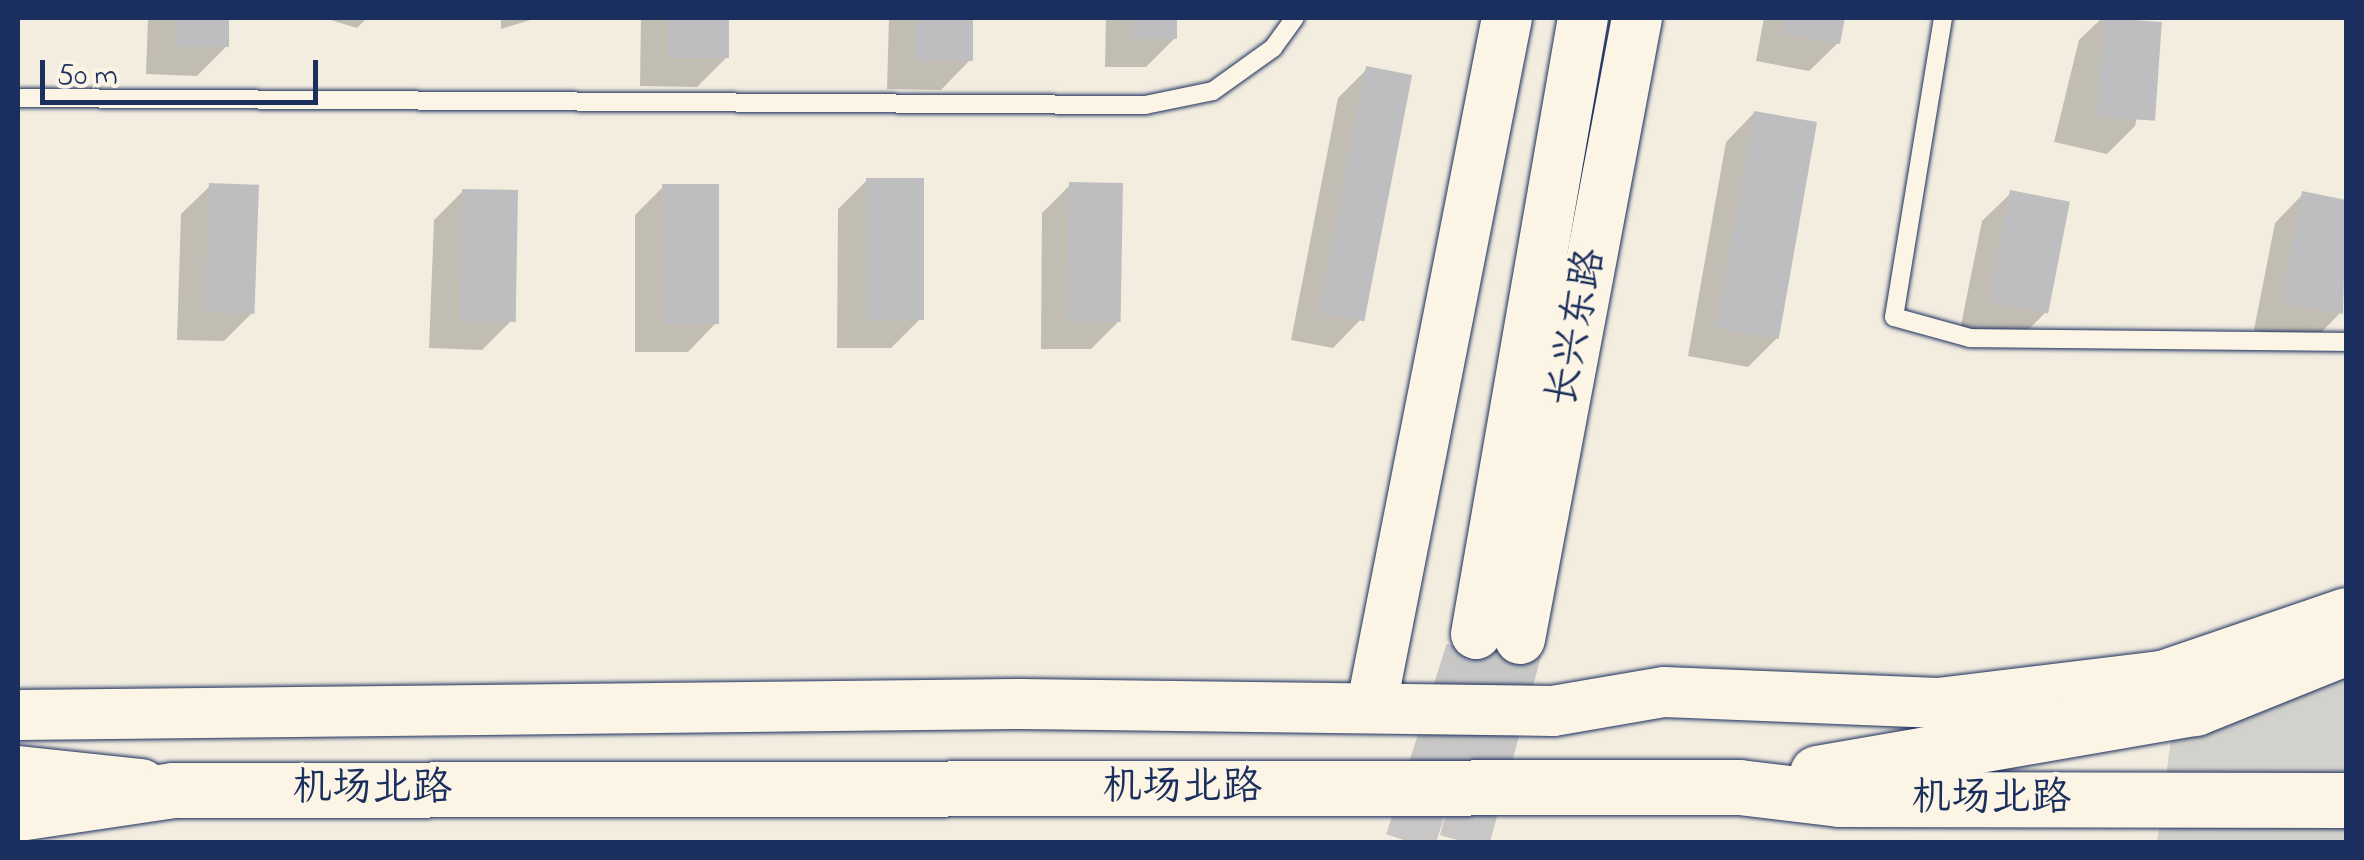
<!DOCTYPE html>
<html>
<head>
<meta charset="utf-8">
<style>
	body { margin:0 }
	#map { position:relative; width:2364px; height:860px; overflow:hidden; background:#f3ede0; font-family:"Indie Flower","LXGW WenKai TC",sans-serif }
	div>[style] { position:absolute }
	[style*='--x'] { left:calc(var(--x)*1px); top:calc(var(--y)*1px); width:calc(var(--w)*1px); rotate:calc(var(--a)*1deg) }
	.green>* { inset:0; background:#d3d1cc }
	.shadow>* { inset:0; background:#0003 }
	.building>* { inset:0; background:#bebec0; transform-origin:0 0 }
	.secondary-tunnel>* { height:50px; margin-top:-25px; transform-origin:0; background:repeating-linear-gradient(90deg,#c8c7c6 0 50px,transparent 0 75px) }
	.roads { filter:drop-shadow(0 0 2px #1b2f5e) drop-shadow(0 0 2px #1b2f5e) }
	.lane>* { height:18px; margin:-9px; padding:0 9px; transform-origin:9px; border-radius:9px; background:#fcf5e5 }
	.secondary>* { height:50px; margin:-25px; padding:0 25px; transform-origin:25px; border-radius:25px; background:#fcf5e5 }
	.primary>* { height:55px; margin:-27.5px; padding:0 27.5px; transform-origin:27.5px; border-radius:27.5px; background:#fcf5e5 }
	.highway>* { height:55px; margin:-27.5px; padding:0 27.5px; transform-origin:27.5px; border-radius:27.5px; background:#fcf5e5 }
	span { translate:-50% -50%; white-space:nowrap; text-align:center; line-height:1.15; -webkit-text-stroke:9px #fcf5e5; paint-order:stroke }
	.street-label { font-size:40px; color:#1b2f5e }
	.frame { position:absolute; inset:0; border:20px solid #1b2f5e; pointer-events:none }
	.scale { position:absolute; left:40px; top:60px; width:278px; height:45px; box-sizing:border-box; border:5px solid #1b2f5e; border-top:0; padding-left:12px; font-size:30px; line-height:35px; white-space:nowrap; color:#1b2f5e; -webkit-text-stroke:8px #fcf5e5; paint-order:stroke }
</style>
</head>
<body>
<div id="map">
	<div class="green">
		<i style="clip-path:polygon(2346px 668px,2346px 842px,2157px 842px,2171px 739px)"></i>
	</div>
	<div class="shadow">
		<i style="clip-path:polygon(148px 18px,226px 18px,225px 48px,197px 76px,146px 74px)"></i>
		<i style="clip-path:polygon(324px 18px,367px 18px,357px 28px)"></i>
		<i style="clip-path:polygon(501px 18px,537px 18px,501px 29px)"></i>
		<i style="clip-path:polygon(641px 18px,727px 18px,726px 58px,697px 87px,640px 86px)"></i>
		<i style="clip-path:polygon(889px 18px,970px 18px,969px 61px,941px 90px,887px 89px)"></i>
		<i style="clip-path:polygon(1106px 18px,1175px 18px,1174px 39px,1146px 67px,1105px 67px)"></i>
		<i style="clip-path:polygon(1764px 18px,1843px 18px,1838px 43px,1809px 71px,1756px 61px)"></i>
		<i style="clip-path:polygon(2102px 18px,2159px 24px,2135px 126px,2107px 154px,2054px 142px,2079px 40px)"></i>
		<i style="clip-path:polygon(1367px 69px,1361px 319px,1333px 348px,1291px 340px,1338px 98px)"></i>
		<i style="clip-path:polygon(1754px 113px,1777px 338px,1748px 367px,1688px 356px,1726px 142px)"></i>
		<i style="clip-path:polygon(867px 180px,920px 319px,891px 348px,837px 348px,838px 209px)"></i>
		<i style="clip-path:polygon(1070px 185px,1120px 320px,1091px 349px,1041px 349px,1042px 213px)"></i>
		<i style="clip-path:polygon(210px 186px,252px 313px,224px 341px,177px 340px,181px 214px)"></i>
		<i style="clip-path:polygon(663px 187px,716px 323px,688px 352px,635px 352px,635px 215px)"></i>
		<i style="clip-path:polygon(463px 191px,510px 322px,482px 350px,429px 348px,434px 220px)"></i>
		<i style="clip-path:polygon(2011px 193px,2045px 313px,2017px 341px,1960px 330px,1982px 221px)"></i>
		<i style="clip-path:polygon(2303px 194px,2346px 202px,2341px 312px,2313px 341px,2254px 330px,2275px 223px)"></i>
	</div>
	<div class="building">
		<i style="left:175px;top:18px;width:54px;height:29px"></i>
		<i style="left:668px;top:18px;width:61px;height:40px"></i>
		<i style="left:916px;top:18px;width:57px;height:43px"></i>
		<i style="left:1133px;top:18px;width:44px;height:21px"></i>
		<i style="clip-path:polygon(1786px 18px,1845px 18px,1840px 44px,1783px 33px)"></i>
		<i style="left:2104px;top:18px;width:58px;height:99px;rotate:4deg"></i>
		<i style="left:1366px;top:66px;width:47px;height:251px;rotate:11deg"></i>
		<i style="left:1754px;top:111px;width:64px;height:220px;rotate:10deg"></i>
		<i style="left:866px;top:178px;width:58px;height:142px"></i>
		<i style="left:1069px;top:182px;width:54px;height:139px;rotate:1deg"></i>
		<i style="left:209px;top:183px;width:50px;height:129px;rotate:2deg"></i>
		<i style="left:662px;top:184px;width:57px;height:140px"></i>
		<i style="left:462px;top:189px;width:56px;height:132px;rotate:1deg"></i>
		<i style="left:2010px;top:190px;width:61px;height:114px;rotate:11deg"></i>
		<i style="clip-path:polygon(2302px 191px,2346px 200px,2343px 314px,2281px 302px)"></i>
	</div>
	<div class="secondary-tunnel">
		<i style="--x:1410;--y:842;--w:218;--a:-72.4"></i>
		<i style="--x:1464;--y:842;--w:211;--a:-74.6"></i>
	</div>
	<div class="roads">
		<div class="lane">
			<i style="--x:1943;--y:18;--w:303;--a:99.3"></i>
			<i style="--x:1894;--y:317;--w:79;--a:15.4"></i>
			<i style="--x:1970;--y:338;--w:376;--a:0.6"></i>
			<i style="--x:18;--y:98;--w:1127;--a:0.36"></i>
			<i style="--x:1145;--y:105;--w:69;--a:-11.6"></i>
			<i style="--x:1213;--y:91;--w:74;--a:-35.6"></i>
			<i style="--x:1273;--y:48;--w:37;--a:-54"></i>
		</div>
		<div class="secondary">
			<i style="--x:1476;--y:634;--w:625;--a:-80.15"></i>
			<i style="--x:1520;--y:639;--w:632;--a:-79.33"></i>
			<i style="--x:1372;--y:704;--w:699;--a:-78.87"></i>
			<i style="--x:18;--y:715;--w:1003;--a:-0.63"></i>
			<i style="--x:1021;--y:704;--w:532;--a:0.75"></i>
			<i style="--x:1553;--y:711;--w:113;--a:-9.7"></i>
			<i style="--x:1664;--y:692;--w:274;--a:2.3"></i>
			<i style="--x:1938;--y:703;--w:226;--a:-6.9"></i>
			<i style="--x:2162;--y:676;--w:194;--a:-18.9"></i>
		</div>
		<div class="primary">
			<i style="--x:18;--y:773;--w:123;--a:6.1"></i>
		</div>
		<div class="highway">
			<i style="--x:1817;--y:773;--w:384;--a:-9.8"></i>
			<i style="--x:2195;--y:708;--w:163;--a:-22"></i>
			<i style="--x:18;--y:813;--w:157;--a:-8.4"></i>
			<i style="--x:173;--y:790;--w:1566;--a:-0.11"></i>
			<i style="--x:1739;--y:787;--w:101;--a:6.8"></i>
			<i style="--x:1839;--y:799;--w:507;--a:0.11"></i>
		</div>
	</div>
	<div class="street-label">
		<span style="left:1578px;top:328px;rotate:-79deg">长兴东路</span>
		<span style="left:1182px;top:789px">机场北路</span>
		<span style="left:372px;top:790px">机场北路</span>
		<span style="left:1991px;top:800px">机场北路</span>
	</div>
	<div class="frame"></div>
	<div class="scale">50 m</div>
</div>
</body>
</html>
